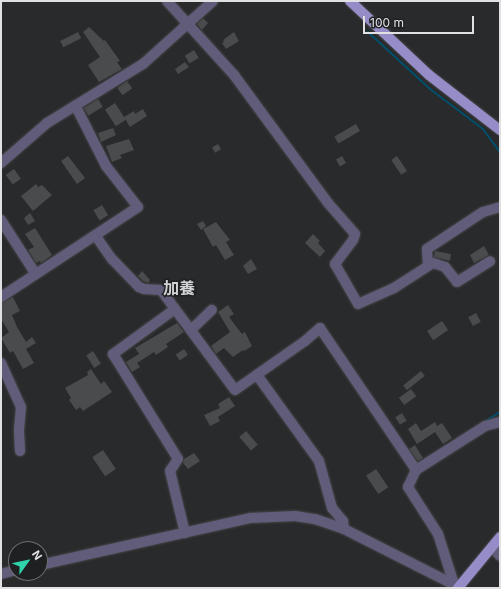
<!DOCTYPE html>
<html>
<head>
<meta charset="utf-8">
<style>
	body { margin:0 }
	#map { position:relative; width:501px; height:589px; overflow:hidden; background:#292a2c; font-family:Inter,"Noto Sans JP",sans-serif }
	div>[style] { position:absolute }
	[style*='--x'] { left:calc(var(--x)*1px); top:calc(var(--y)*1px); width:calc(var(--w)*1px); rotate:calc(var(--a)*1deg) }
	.stream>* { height:2px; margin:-1px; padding:0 1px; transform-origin:1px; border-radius:1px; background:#004f6c }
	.building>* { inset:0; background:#494b4d; transform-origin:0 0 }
	.roads { filter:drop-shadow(0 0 1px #464749) drop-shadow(0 0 1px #464749) }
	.minor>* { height:10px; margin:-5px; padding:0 5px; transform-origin:5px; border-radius:5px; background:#605c79 }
	.major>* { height:10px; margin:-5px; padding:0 5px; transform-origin:5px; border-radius:5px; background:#968dc8 }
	span { translate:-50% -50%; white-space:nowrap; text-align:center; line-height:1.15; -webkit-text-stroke:3px #1f2022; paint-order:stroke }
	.quarter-label { font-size:16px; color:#d2d3d6; font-weight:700 }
	.frame { position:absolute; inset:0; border:2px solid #e1e1e3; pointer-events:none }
	.north { position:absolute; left:8px; top:541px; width:40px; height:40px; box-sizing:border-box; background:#1f2022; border:1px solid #6d6d6f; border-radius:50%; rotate:57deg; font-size:11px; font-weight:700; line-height:16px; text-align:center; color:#e1e1e3 }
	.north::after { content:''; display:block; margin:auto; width:14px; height:18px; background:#2fd4aa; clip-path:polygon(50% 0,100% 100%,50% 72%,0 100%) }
	.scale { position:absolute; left:363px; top:16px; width:111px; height:18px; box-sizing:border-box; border:2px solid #e1e1e3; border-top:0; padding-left:5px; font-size:12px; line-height:14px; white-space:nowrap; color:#e1e1e3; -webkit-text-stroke:3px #1f2022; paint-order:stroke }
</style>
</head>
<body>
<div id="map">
	<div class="stream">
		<i style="--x:368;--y:32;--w:84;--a:42.6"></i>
		<i style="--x:430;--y:89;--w:66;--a:37"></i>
		<i style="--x:483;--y:129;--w:29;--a:54"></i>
		<i style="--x:484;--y:422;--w:19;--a:-32"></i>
	</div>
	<div class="building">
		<i style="clip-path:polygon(203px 18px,208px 23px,202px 30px,197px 24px)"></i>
		<i style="clip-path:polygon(89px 27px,104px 41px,105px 40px,120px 61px,117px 62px,122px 69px,99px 82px,88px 65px,100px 57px,83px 32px)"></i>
		<i style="left:78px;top:32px;width:7px;height:20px;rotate:63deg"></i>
		<i style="clip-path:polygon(234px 32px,239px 41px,226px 49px,222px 43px,224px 42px,223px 40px)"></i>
		<i style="left:194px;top:50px;width:9px;height:11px;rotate:58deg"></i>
		<i style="clip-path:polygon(185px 62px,189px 67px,178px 74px,175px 69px)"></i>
		<i style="left:127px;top:81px;width:9px;height:12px;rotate:54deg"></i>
		<i style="left:98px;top:99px;width:9px;height:17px;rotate:58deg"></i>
		<i style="left:115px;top:103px;width:20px;height:12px;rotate:57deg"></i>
		<i style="clip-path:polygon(143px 109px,147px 116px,130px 127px,124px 117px,134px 111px,135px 114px)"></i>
		<i style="left:356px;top:124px;width:8px;height:25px;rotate:60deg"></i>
		<i style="clip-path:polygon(113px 128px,116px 135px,101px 142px,98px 133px)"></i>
		<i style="clip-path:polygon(129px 139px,134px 150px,120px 155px,122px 158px,112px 162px,106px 146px)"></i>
		<i style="left:218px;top:144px;width:6px;height:7px;rotate:59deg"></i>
		<i style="clip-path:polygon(68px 156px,85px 178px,77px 184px,61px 161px)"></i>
		<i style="left:342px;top:156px;width:8px;height:7px;rotate:60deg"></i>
		<i style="left:397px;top:156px;width:18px;height:7px;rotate:56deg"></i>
		<i style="left:14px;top:169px;width:12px;height:10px;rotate:55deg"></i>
		<i style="clip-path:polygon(36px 184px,38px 187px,42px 185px,52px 195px,33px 211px,21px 196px)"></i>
		<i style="left:102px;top:205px;width:12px;height:10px;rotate:59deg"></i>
		<i style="clip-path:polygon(30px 213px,35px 221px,28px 225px,24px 218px)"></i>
		<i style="clip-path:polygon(203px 221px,206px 226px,201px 230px,197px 224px)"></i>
		<i style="clip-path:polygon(216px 222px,230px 240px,226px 242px,234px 255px,225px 260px,216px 245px,213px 247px,203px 229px)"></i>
		<i style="clip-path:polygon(35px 228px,52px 255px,41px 263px,40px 261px,36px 263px,28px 250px,34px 247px,25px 234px)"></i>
		<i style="clip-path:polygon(313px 234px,320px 241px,318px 243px,325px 251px,320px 257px,305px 243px)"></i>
		<i style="clip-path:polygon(484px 246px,489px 255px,474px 263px,470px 255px)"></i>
		<i style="clip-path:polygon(435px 251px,451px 254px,450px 261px,434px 257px)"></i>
		<i style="clip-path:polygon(251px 259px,257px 269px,248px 274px,243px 266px)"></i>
		<i style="clip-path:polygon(142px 271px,150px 280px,148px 283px,143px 281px,138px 276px)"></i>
		<i style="clip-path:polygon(13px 297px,20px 311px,12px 315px,17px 327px,26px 342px,32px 337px,36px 343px,26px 349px,34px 363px,23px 369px,13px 351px,10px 353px,1px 338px,9px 332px,1px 319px,1px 303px)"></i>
		<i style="clip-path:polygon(228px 305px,234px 314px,229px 317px,242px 334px,245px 332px,252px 346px,244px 351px,243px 350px,233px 357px,224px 348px,216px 354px,211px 346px,230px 332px,218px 312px)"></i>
		<i style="left:476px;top:313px;width:10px;height:9px;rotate:61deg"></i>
		<i style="left:442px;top:321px;width:11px;height:18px;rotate:56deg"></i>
		<i style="clip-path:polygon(177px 323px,184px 332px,166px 344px,168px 347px,156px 355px,154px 352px,137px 363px,140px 367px,132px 372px,126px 362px,139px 354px,135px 348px)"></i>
		<i style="left:184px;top:349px;width:7px;height:10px;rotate:56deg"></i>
		<i style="left:93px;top:351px;width:15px;height:8px;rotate:58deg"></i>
		<i style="clip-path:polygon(91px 369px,101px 384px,104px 381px,112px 392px,83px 411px,80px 407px,76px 410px,69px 400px,71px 398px,65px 388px,88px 375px,87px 372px)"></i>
		<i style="left:421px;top:371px;width:6px;height:23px;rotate:51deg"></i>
		<i style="left:411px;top:389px;width:9px;height:15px;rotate:54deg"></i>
		<i style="clip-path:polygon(229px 397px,235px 406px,218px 417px,220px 421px,210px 426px,204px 415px,220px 408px,218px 404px)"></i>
		<i style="left:402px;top:413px;width:9px;height:8px;rotate:58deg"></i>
		<i style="clip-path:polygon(435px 422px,437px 426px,442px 423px,452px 438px,443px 444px,435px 432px,417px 444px,408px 429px,416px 423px,421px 431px)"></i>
		<i style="left:246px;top:431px;width:18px;height:9px;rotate:49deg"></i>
		<i style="clip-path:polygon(415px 445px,423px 458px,418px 461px,409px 449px)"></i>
		<i style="left:103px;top:450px;width:23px;height:13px;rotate:56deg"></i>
		<i style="clip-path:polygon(194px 453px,200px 461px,188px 469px,183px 463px,184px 459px)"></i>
		<i style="left:376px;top:469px;width:22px;height:12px;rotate:56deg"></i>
	</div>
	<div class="roads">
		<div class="minor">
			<i style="--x:167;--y:1;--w:100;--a:47.8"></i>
			<i style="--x:234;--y:75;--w:159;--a:53.7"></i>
			<i style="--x:328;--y:203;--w:41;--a:48.9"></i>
			<i style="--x:355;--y:234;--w:6;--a:108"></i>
			<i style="--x:353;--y:240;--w:30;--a:127"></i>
			<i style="--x:335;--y:264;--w:46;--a:60.1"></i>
			<i style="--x:358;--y:304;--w:39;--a:-24"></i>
			<i style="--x:394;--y:288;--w:46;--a:-32.7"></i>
			<i style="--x:433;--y:263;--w:13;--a:18"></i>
			<i style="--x:445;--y:267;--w:19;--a:51"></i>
			<i style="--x:457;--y:282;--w:39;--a:-32"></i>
			<i style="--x:1;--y:163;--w:61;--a:-41"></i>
			<i style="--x:47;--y:123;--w:113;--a:-31.6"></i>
			<i style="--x:143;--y:64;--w:94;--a:-42"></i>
			<i style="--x:1;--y:220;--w:63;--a:57.3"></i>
			<i style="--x:95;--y:235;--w:29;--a:55"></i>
			<i style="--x:112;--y:259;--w:39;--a:46"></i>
			<i style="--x:139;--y:287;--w:5;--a:22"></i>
			<i style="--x:144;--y:289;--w:17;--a:3"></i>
			<i style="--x:161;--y:290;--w:124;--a:53.5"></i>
			<i style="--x:235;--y:390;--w:85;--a:-35"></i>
			<i style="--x:305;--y:341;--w:20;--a:-41"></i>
			<i style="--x:320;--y:328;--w:171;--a:55.9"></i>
			<i style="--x:428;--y:265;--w:16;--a:-94"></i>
			<i style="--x:427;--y:249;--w:67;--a:-33.5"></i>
			<i style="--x:483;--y:212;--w:18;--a:-16"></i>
			<i style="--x:1;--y:297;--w:164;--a:-33.3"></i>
			<i style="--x:138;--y:207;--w:52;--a:-128"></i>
			<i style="--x:106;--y:166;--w:68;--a:-116.9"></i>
			<i style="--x:175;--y:309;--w:77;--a:144"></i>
			<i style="--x:113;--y:354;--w:123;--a:58.2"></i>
			<i style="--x:178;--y:459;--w:14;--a:124"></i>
			<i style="--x:170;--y:471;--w:64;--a:76.4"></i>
			<i style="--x:191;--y:330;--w:29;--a:-44"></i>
			<i style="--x:1;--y:363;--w:48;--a:65.6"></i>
			<i style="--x:21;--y:407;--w:24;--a:95"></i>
			<i style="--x:19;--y:431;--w:20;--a:87"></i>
			<i style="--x:257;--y:375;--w:106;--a:54.2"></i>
			<i style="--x:319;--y:461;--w:49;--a:74.5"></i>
			<i style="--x:332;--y:508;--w:17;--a:50"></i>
			<i style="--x:343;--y:521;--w:8;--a:83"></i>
			<i style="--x:492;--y:547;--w:12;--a:48"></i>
			<i style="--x:40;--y:565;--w:216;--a:-12.6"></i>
			<i style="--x:251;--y:518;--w:44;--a:-2.6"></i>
			<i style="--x:295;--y:516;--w:20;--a:9"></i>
			<i style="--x:315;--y:519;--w:31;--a:19"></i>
			<i style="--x:344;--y:529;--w:129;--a:26.8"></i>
			<i style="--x:1;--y:574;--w:16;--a:-15"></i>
			<i style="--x:454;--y:584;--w:52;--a:-107.7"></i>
			<i style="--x:438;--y:534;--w:56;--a:-122.6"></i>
			<i style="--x:408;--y:487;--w:19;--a:-65"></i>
			<i style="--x:416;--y:470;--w:82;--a:-32.5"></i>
			<i style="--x:485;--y:426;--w:16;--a:-15"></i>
		</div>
		<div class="major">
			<i style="--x:350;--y:1;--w:108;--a:43.1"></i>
			<i style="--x:429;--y:75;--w:90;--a:37.8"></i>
			<i style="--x:458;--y:588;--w:66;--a:-50.5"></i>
		</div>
	</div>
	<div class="quarter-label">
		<span style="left:179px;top:288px">加養</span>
	</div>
	<div class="frame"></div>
	<div class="north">N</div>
	<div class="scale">100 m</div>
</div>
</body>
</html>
